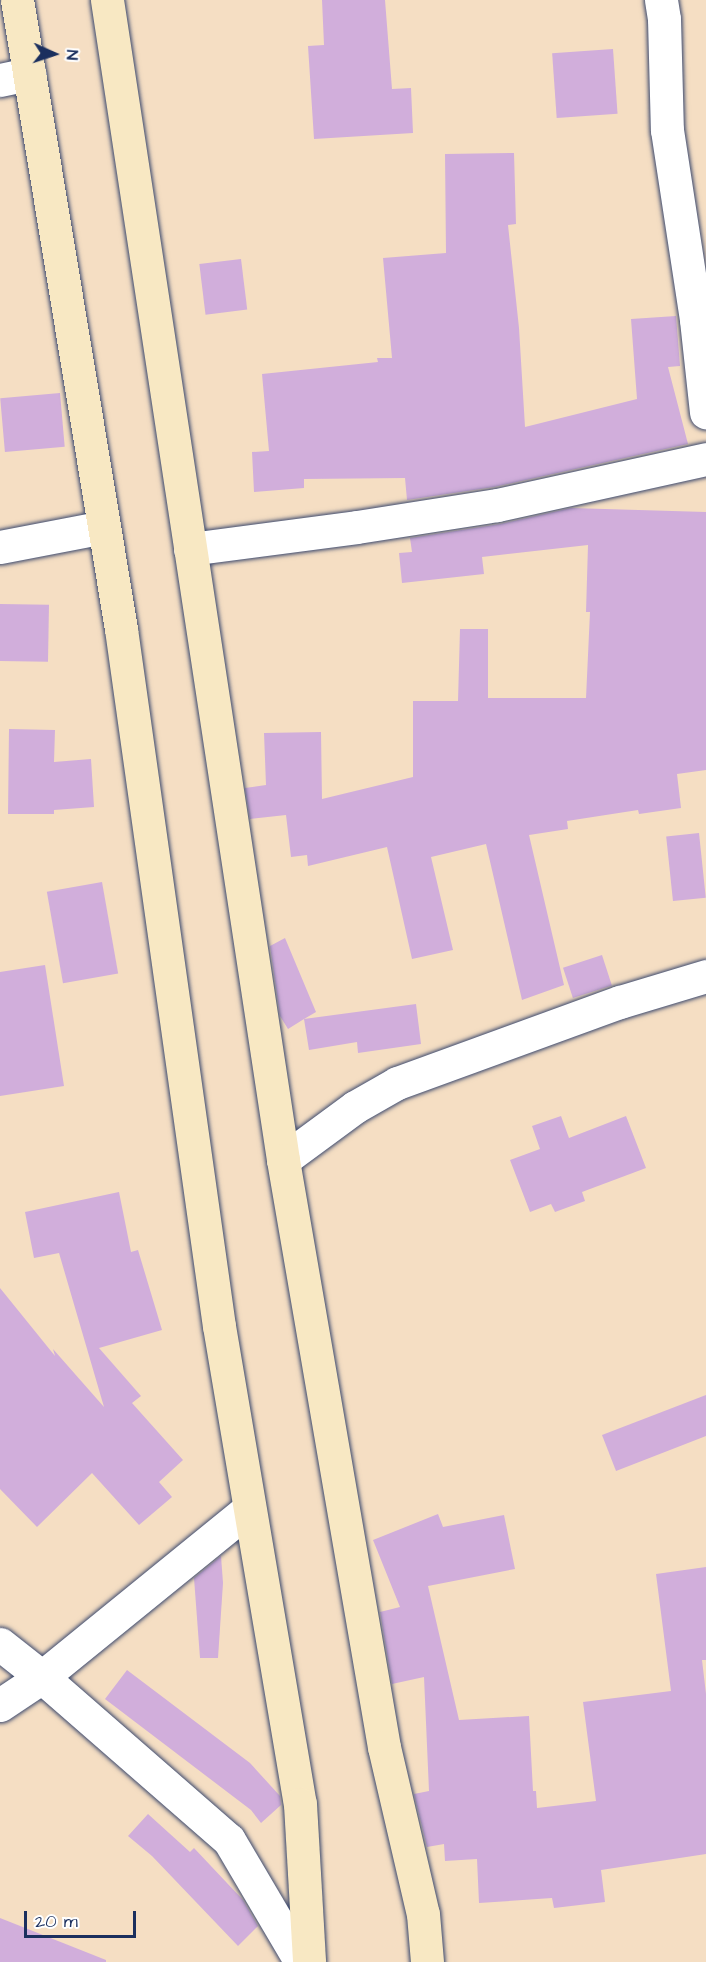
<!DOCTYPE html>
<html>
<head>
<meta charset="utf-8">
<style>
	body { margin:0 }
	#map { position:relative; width:706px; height:1962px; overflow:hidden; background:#f5dec3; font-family:"Architects Daughter",sans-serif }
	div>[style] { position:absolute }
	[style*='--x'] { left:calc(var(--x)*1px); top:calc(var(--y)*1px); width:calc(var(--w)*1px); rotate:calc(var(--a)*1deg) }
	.building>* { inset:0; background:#d1aedb; transform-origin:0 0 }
	.roads { filter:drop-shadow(0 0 2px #3c496d) drop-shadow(0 0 2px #3c496d) }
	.street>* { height:33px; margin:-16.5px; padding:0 16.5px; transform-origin:16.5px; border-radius:16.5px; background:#fff }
	.secondary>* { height:33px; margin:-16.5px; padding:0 16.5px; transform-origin:16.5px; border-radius:16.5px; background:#f8e8c3 }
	span { translate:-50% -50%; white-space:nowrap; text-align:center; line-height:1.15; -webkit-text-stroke:6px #fff; paint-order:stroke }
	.north { position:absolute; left:24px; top:24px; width:60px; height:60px; -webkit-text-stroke:4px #fff; paint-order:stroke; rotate:93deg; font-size:16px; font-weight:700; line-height:24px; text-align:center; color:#1b2f5e }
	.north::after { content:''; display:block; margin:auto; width:21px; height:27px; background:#1b2f5e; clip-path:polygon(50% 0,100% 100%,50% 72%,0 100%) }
	.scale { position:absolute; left:24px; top:1911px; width:112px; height:27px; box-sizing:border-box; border:3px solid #1b2f5e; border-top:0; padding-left:8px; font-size:18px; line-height:21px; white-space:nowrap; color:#1b2f5e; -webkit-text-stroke:4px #fff; paint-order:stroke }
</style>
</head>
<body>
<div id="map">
	<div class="building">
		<i style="clip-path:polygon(322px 0,385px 0,392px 89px,411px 88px,413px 133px,314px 139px,308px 46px,324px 45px)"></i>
		<i style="left:613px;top:49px;width:65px;height:61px;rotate:86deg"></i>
		<i style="clip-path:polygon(514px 153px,516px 224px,508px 225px,519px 328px,525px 427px,637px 399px,631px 319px,676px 316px,680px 366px,668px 367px,688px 444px,494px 487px,407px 500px,405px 478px,304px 479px,304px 488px,254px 492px,252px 452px,269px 451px,262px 374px,378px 362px,377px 358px,392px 358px,383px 258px,446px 253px,445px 154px)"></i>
		<i style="left:241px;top:259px;width:51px;height:42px;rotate:83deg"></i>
		<i style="left:60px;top:393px;width:54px;height:60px;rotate:85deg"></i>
		<i style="clip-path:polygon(571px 508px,706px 512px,706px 770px,677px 774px,681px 808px,639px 814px,638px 810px,567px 821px,568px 829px,529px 835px,564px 985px,522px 1000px,486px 844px,431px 857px,453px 950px,412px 959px,387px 847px,308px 866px,307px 855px,291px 857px,286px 815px,250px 819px,245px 788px,266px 785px,264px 733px,321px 732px,322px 799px,413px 777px,413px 701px,458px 701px,460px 629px,488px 629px,488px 698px,586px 698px,590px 612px,586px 612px,588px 545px,482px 557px,484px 574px,402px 583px,399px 553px,412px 552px,410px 538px,500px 524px)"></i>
		<i style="left:0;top:604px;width:49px;height:57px;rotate:1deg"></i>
		<i style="clip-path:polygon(9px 729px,55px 730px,54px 762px,91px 759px,94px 807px,54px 810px,54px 814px,8px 814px)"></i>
		<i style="left:699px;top:833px;width:65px;height:33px;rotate:84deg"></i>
		<i style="left:102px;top:882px;width:93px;height:56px;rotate:80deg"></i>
		<i style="clip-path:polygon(285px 938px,316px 1012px,304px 1019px,416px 1004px,421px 1044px,358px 1053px,357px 1042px,309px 1050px,304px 1019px,288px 1029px,280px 1016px,270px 946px)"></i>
		<i style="left:602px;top:955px;width:32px;height:41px;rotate:72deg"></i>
		<i style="clip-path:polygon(45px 965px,64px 1086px,0 1096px,0 972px)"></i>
		<i style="clip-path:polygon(561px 1116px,569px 1138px,626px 1116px,646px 1168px,582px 1192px,585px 1201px,555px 1212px,551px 1204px,530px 1212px,510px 1160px,540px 1149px,532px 1126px)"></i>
		<i style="clip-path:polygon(119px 1192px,131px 1252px,138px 1250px,162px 1330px,99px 1348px,141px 1396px,132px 1403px,183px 1460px,159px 1482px,172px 1497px,139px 1525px,92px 1473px,37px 1527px,0 1489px,0 1288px,55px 1356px,53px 1349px,104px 1407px,59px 1253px,34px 1258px,25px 1212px)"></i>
		<i style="clip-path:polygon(706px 1395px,706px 1436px,616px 1471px,602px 1435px)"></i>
		<i style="clip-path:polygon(438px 1514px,443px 1527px,504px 1515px,515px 1569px,428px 1586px,459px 1720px,529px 1716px,533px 1791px,536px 1791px,537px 1808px,596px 1801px,583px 1702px,671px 1691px,656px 1574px,706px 1567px,706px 1660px,702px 1660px,706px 1694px,706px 1854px,601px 1870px,605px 1902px,554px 1908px,552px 1898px,479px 1903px,477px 1859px,445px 1861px,444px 1844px,427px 1847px,414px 1794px,429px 1791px,424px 1677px,392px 1684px,380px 1612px,400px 1607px,373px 1540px)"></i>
		<i style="clip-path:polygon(221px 1556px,223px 1583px,218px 1658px,200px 1658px,194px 1578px)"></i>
		<i style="clip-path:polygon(127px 1670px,250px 1763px,280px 1796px,281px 1805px,261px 1823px,251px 1810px,105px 1699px)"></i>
		<i style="clip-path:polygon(148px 1814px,190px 1852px,194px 1848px,243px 1900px,258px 1926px,238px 1946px,152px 1856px,128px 1836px)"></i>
		<i style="clip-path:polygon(0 1918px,106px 1960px,106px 1962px,0 1962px)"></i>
	</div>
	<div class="roads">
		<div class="street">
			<i style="--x:661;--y:0;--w:19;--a:81"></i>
			<i style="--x:664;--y:19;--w:111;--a:88.5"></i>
			<i style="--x:667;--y:130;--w:192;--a:81.3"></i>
			<i style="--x:696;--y:320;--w:93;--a:83.8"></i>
			<i style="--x:0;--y:80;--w:30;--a:-12"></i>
			<i style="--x:0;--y:547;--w:106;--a:-10.9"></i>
			<i style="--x:190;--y:549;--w:168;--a:-7.5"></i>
			<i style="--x:357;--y:527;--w:142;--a:-8.9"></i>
			<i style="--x:497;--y:505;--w:214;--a:-12.4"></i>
			<i style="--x:283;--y:1160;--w:89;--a:-36.4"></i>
			<i style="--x:355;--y:1107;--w:48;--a:-29.7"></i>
			<i style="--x:397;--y:1083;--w:237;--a:-20"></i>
			<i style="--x:620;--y:1002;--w:90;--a:-16.8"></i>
			<i style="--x:0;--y:1644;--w:53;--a:38.2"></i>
			<i style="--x:42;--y:1677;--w:248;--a:41.1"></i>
			<i style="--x:229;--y:1840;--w:142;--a:59.5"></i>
			<i style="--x:0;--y:1705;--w:50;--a:-33.7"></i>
			<i style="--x:42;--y:1677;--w:267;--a:-39.1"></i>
		</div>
		<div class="secondary">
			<i style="--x:17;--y:0;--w:638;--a:80.61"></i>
			<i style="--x:121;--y:629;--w:704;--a:82"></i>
			<i style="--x:219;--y:1326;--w:485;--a:80.4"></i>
			<i style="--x:300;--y:1804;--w:158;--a:86.7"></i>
			<i style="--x:107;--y:0;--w:1173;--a:81.37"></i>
			<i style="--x:283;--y:1160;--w:596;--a:80.24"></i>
			<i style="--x:384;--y:1747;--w:171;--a:76.9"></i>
			<i style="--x:423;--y:1914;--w:48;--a:85.2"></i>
		</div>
	</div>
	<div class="north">N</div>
	<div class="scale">20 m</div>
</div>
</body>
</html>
